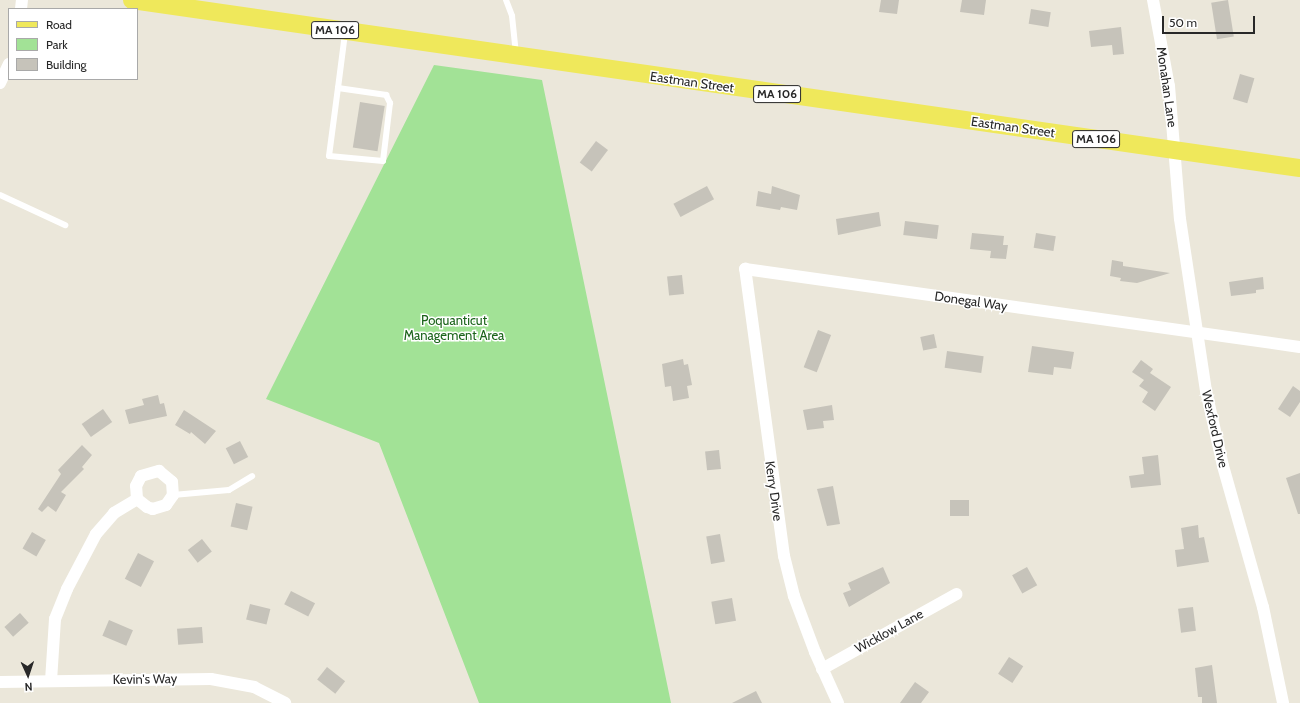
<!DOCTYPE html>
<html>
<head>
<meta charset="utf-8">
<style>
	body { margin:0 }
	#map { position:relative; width:1300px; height:703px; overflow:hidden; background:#ebe7da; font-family:Cabin,sans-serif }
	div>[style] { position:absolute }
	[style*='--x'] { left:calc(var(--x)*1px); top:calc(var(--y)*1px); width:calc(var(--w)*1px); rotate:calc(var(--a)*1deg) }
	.green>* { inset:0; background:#a2e296 }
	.building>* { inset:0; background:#c6c3ba; transform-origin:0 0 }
	.lane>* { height:6px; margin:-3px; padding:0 3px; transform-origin:3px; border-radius:3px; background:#fff }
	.street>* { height:12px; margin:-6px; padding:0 6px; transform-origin:6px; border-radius:6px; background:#fff }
	.primary>* { height:18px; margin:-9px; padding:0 9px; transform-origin:9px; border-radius:9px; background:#efe85b }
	span { translate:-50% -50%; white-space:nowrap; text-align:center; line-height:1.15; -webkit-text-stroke:3px #fff; paint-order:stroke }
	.shield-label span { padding:1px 3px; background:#fff; border:1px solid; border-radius:3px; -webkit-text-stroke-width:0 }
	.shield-label { font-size:12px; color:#282828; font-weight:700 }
	.street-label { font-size:13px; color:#282828 }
	.park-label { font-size:13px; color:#1b641a }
	.legend { position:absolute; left:8px; top:8px; width:130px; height:72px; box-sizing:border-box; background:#fff; border:1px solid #a9a9a9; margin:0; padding:5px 7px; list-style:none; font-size:12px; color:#282828 }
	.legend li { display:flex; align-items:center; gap:8px; height:20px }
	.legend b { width:20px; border:1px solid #a9a9a9 }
	.north { position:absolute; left:8px; top:655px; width:40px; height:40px; -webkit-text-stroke:3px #fff; paint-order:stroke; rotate:177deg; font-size:11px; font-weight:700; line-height:16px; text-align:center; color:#282828 }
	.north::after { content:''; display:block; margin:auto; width:14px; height:18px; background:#282828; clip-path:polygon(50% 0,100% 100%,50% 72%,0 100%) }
	.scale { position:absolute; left:1162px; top:16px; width:93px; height:18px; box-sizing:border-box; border:2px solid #282828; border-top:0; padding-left:5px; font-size:12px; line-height:14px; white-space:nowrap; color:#282828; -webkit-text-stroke:3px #fff; paint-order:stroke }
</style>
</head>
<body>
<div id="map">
	<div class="green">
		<i style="clip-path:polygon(434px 65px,542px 80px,671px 703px,479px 703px,379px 443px,266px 399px)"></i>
	</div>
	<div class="building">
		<i style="clip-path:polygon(881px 0,899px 0,897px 14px,879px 12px)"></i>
		<i style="clip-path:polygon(962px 0,986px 0,984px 15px,960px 12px)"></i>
		<i style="left:1228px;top:0;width:37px;height:17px;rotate:81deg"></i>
		<i style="left:1031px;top:9px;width:20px;height:15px;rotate:9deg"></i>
		<i style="clip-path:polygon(1121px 27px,1124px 54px,1113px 55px,1112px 45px,1091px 47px,1089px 31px)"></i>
		<i style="left:1240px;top:74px;width:15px;height:26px;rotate:16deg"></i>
		<i style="left:360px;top:102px;width:25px;height:46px;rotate:9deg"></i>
		<i style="left:596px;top:141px;width:15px;height:27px;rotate:37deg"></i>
		<i style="left:707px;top:186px;width:15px;height:38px;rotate:62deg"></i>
		<i style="clip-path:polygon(772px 186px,800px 195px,797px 210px,781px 207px,780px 210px,756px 206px,758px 191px,771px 194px)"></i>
		<i style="clip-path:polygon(879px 212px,881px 226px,838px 235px,836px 219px)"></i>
		<i style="left:905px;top:221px;width:34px;height:14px;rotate:7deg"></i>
		<i style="clip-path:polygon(972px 233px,1004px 236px,1003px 245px,1008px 245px,1006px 259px,990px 258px,991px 251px,970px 249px)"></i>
		<i style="left:1036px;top:233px;width:20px;height:15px;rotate:9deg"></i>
		<i style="clip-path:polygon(1112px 260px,1123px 262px,1123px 266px,1170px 273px,1137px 283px,1120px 281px,1121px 278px,1110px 276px)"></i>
		<i style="left:682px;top:275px;width:19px;height:15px;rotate:84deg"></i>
		<i style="clip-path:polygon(1263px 277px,1264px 289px,1256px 290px,1256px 293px,1231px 296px,1229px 282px)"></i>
		<i style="left:818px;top:330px;width:14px;height:40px;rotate:21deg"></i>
		<i style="left:934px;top:334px;width:14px;height:14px;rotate:78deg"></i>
		<i style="clip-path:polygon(1032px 346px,1074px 352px,1071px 369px,1054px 367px,1053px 375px,1028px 372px)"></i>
		<i style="left:947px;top:351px;width:37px;height:17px;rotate:8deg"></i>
		<i style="clip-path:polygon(683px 359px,684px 365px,688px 364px,692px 385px,687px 386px,689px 398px,673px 401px,671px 386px,665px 387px,662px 364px)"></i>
		<i style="clip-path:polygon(1141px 360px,1153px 369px,1150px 373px,1171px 387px,1155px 411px,1142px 402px,1148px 392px,1139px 386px,1144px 380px,1132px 372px)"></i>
		<i style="clip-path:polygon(1293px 386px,1300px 391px,1300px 402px,1290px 417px,1278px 409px)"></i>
		<i style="clip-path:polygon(158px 395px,160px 404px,164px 403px,167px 416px,129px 424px,125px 410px,144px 405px,142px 399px)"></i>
		<i style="clip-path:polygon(832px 405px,834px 420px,823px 421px,824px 428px,807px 430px,803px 410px)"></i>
		<i style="left:103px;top:409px;width:16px;height:26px;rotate:55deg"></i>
		<i style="clip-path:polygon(184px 410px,216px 431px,205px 444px,191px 432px,190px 434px,175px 425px)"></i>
		<i style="left:240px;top:441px;width:18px;height:16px;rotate:63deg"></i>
		<i style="clip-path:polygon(82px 445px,92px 455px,82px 467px,84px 469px,61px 492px,66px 495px,56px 512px,48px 506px,42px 512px,38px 509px,61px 474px,58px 470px)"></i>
		<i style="left:719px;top:450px;width:19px;height:14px;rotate:84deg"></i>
		<i style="clip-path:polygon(1158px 455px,1161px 485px,1131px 488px,1129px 476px,1144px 474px,1142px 457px)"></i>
		<i style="clip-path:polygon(1300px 473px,1300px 514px,1298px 514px,1286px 478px)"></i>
		<i style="clip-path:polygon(833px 486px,840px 524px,827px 526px,817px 489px)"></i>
		<i style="left:950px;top:500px;width:19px;height:16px"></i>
		<i style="left:236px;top:503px;width:17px;height:24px;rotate:13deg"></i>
		<i style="clip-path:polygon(1198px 525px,1199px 538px,1204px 537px,1209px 562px,1177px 567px,1175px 550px,1184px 549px,1181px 528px)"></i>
		<i style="left:32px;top:532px;width:16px;height:19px;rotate:30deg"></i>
		<i style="left:720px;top:534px;width:28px;height:14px;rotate:80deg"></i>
		<i style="left:202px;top:539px;width:16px;height:18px;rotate:52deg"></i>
		<i style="left:138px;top:553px;width:18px;height:29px;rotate:27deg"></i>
		<i style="clip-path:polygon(883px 567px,890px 583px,849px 607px,843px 593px,851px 590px,848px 583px)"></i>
		<i style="left:1027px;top:567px;width:21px;height:17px;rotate:61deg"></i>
		<i style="left:291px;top:591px;width:27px;height:15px;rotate:27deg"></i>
		<i style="left:732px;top:598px;width:23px;height:21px;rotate:80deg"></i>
		<i style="left:250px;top:604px;width:21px;height:16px;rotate:14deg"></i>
		<i style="left:1193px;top:607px;width:24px;height:15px;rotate:83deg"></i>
		<i style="left:20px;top:613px;width:13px;height:21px;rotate:48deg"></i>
		<i style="left:109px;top:620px;width:26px;height:17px;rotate:23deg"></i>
		<i style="left:202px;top:627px;width:16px;height:25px;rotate:86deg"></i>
		<i style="left:1009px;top:657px;width:17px;height:20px;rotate:33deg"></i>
		<i style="clip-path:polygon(1212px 665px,1217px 703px,1202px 703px,1202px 697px,1198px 697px,1195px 668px)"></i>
		<i style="left:327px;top:667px;width:23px;height:16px;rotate:38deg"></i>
		<i style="clip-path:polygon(915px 682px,929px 692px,921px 703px,900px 703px)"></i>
		<i style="clip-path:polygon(756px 691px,762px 703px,732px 703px)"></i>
	</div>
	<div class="lane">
		<i style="--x:506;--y:0;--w:17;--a:69"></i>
		<i style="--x:512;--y:16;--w:37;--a:84"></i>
		<i style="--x:338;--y:88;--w:49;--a:8.3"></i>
		<i style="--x:386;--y:95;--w:9;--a:63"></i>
		<i style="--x:390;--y:103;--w:58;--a:96.9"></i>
		<i style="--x:383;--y:161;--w:54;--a:-174.7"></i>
		<i style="--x:329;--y:156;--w:69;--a:-82.5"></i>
		<i style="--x:338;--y:88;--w:55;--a:-82.7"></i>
		<i style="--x:0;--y:195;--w:72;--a:24.8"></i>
		<i style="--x:173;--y:495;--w:56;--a:-5.1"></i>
		<i style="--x:229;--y:490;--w:27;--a:-31"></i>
	</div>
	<div class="street">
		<i style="--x:1153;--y:0;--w:87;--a:79.5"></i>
		<i style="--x:1169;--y:86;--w:133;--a:85.3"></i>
		<i style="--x:1180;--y:219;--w:174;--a:81.4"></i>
		<i style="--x:1206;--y:391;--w:77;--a:77.2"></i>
		<i style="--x:1223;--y:466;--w:147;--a:74.2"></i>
		<i style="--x:1263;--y:607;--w:98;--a:78.2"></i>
		<i style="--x:21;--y:9;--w:9;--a:-84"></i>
		<i style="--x:0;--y:83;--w:21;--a:-65"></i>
		<i style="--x:822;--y:669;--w:154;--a:-29.1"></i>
		<i style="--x:51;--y:681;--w:62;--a:-86.3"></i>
		<i style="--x:55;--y:619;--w:32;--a:-68"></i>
		<i style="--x:67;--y:589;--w:62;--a:-62.2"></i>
		<i style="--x:96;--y:534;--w:28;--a:-49"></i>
		<i style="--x:114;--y:513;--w:27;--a:-31"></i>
		<i style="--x:137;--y:499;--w:13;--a:-94"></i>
		<i style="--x:136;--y:486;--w:11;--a:-63"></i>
		<i style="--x:141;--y:476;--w:19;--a:-16"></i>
		<i style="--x:159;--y:471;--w:17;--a:40"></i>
		<i style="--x:172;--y:482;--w:13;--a:86"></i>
		<i style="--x:173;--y:495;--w:12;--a:125"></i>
		<i style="--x:166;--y:505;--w:14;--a:163"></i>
		<i style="--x:153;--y:509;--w:6;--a:-162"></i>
		<i style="--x:147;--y:507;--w:13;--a:-141"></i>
		<i style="--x:0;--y:682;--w:211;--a:-0.8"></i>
		<i style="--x:211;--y:679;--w:44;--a:10.5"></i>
		<i style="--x:254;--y:687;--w:35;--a:27"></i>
		<i style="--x:838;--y:703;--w:56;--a:-114.3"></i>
		<i style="--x:815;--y:652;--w:60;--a:-110.6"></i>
		<i style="--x:794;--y:596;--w:41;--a:-104"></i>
		<i style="--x:784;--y:556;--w:290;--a:-97.7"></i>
		<i style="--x:745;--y:269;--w:560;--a:8"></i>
	</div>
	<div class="primary">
		<i style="--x:132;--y:0;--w:1180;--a:8.19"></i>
	</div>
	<div class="shield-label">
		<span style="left:335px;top:30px">MA 106</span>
		<span style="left:777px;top:94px">MA 106</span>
		<span style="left:1096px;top:139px">MA 106</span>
	</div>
	<div class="street-label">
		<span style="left:692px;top:82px;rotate:8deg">Eastman Street</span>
		<span style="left:1167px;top:87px;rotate:82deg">Monahan Lane</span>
		<span style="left:1013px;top:127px;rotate:8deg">Eastman Street</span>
		<span style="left:971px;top:301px;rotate:8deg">Donegal Way</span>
		<span style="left:1215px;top:429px;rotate:77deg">Wexford Drive</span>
		<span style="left:774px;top:491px;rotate:82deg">Kerry Drive</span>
		<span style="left:889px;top:631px;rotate:-29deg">Wicklow Lane</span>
		<span style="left:145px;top:679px;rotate:-1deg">Kevin's Way</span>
	</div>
	<div class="park-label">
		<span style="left:454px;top:328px">Poquanticut<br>Management Area</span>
	</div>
	<ul class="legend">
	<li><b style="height:5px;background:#efe85b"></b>Road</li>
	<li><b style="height:11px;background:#a2e296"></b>Park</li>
	<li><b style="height:11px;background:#c6c3ba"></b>Building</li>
	</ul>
	<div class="north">N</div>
	<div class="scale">50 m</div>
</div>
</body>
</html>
